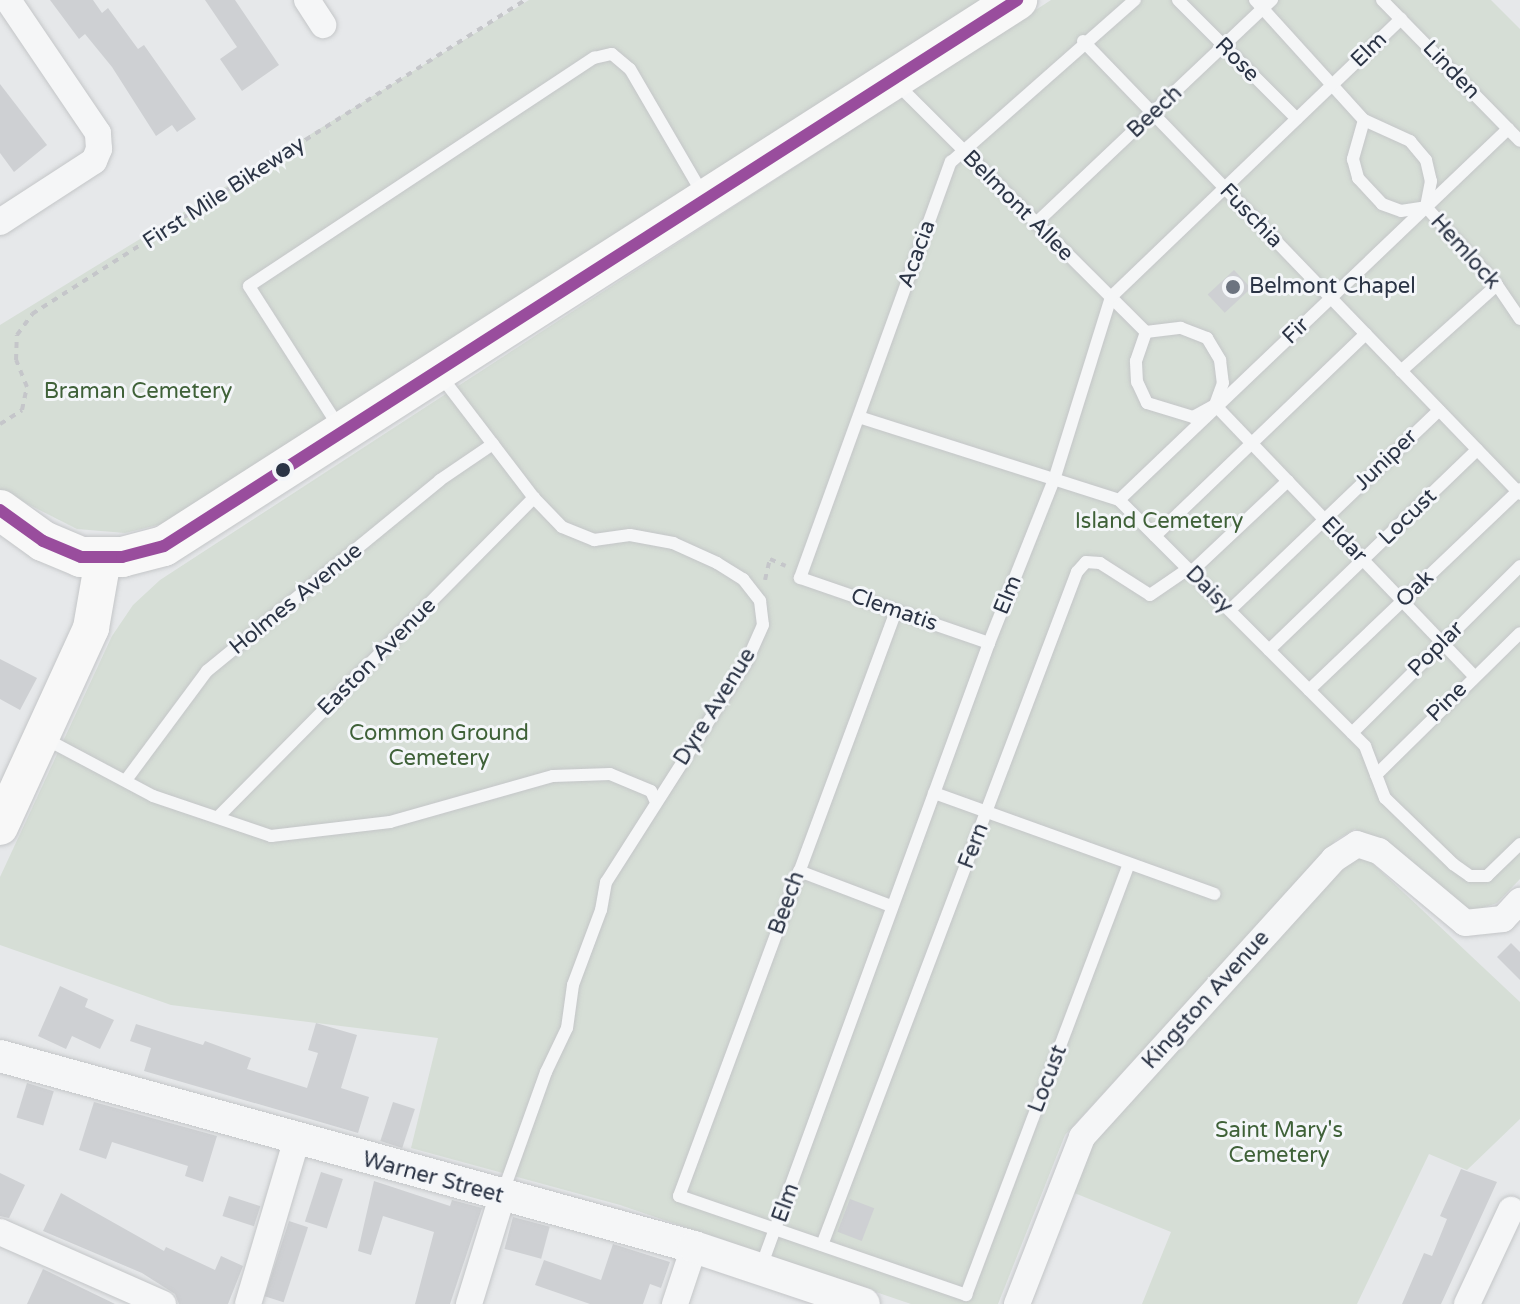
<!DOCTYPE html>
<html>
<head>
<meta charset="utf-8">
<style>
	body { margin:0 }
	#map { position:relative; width:1520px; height:1304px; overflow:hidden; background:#e6e8ea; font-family:"Varela Round",sans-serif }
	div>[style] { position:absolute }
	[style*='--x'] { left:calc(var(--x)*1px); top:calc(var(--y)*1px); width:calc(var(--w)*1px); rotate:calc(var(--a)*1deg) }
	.green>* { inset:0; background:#d6ded6 }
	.building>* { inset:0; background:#ced0d3; transform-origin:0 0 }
	.path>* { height:4px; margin-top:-2px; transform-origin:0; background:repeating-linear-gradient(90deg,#c5c6ca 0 6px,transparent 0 12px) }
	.roads { filter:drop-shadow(0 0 2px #c4c6c8) drop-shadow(0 0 2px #c4c6c8) }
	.service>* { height:12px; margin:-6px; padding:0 6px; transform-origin:6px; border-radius:6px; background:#f5f6f7 }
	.minor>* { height:26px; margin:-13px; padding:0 13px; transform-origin:13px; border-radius:13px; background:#f5f6f7 }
	.tertiary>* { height:32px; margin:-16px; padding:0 16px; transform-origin:16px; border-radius:16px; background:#f5f6f7 }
	.secondary>* { height:36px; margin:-18px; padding:0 18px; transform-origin:18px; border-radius:18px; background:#f8f8f8 }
	.primary>* { height:40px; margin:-20px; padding:0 20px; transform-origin:20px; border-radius:20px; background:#f8f8f8 }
	.bus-1>* { height:12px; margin:-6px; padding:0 6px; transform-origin:6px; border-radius:6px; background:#994d9d }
	.dots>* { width:22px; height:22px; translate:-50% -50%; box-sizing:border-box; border:4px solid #f4f6f9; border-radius:50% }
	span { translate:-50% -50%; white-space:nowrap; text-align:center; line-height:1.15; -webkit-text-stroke:6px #f4f6f9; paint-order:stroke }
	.street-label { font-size:22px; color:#2b3445 }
	.poi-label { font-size:22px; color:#2b3445 }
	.left { translate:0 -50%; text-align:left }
	.park-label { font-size:22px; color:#3f6138 }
</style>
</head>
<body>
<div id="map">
	<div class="green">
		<i style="clip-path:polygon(529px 0,984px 0,170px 522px,125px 533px,77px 529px,0 490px,0 325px)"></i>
		<i style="clip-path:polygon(1051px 0,1491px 0,1520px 29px,1520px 879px,1497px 903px,1476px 910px,1462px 907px,1375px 839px,1355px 829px,1336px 840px,1065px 1135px,998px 1304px,911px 1304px,620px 1205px,411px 1148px,438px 1038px,171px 1005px,0 945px,0 877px,112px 636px,133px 605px,160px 580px)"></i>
		<i style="clip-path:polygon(1354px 858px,1369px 860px,1520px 1002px,1520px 1119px,1467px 1170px,1429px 1154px,1357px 1304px,1142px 1304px,1171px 1232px,1072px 1192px,1092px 1141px,1341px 865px)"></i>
	</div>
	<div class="building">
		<i style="clip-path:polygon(50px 0,93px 0,102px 13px,108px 8px,138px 49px,144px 45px,196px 119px,177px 132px,172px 125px,156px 136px,112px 67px,85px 34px,79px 39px)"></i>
		<i style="clip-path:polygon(205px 0,235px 0,279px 65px,242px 91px,220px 59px,237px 47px)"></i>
		<i style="clip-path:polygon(0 84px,47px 145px,14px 172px,0 153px)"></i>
		<i style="left:1234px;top:270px;width:25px;height:36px;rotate:47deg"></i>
		<i style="clip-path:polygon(0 659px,37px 678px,20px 710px,0 699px)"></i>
		<i style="clip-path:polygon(1511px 943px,1520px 952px,1520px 980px,1497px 957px)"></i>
		<i style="clip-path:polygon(60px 986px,88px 999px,85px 1007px,114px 1020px,100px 1049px,72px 1036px,66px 1049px,38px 1036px)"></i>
		<i style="clip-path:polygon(316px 1023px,357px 1035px,341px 1088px,369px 1097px,358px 1133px,144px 1071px,151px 1048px,130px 1041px,136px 1024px,203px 1045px,205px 1041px,251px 1058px,247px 1069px,307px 1088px,318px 1053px,308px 1050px)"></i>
		<i style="left:27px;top:1083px;width:28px;height:36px;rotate:17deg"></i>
		<i style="clip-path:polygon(94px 1102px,217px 1136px,203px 1182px,185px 1176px,188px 1166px,112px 1142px,106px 1159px,79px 1150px)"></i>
		<i style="left:393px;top:1102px;width:23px;height:41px;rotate:18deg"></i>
		<i style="clip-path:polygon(1461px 1169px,1497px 1182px,1441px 1304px,1402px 1304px,1424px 1253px,1432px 1256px,1447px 1219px,1440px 1216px)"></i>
		<i style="left:321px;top:1172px;width:23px;height:52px;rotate:18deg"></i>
		<i style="clip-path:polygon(0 1173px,25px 1185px,9px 1218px,0 1216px)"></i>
		<i style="clip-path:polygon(374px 1181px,450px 1206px,452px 1200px,482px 1208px,450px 1304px,415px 1304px,434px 1232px,383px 1216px,371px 1255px,358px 1251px)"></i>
		<i style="clip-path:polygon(61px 1193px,164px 1251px,166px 1247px,215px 1270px,221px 1256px,243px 1266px,228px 1304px,179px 1304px,175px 1294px,142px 1273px,43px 1231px)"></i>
		<i style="left:229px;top:1196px;width:33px;height:21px;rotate:18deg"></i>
		<i style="left:850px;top:1199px;width:26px;height:35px;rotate:21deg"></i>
		<i style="left:513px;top:1217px;width:38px;height:33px;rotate:15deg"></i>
		<i style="left:289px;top:1221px;width:20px;height:79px;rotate:18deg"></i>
		<i style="clip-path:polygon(613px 1244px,670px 1262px,661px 1288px,650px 1284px,643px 1304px,590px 1304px,535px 1285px,544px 1260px,601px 1280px)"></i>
		<i style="clip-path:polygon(43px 1269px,115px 1304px,27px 1304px)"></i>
	</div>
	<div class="path">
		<i style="--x:0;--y:424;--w:26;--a:-32"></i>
		<i style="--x:22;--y:410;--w:24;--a:-78"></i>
		<i style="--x:27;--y:387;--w:29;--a:-112"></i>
		<i style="--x:16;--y:360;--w:25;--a:-88"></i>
		<i style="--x:17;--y:335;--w:26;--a:-54"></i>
		<i style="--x:32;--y:314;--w:585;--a:-32.49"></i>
		<i style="--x:765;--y:580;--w:22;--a:-77"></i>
		<i style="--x:770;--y:559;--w:17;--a:24"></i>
	</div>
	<div class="roads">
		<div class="service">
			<i style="--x:1178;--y:0;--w:168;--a:45"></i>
			<i style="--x:1255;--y:0;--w:162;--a:47.8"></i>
			<i style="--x:1364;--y:120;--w:51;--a:24.5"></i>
			<i style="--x:1410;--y:141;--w:25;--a:50"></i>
			<i style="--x:1426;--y:160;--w:22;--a:77"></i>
			<i style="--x:1431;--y:181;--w:26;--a:101"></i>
			<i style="--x:1382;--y:0;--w:197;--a:45.6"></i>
			<i style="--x:1083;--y:41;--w:629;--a:46.03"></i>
			<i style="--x:897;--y:84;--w:351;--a:44.9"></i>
			<i style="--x:1364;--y:120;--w:41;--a:105.8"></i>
			<i style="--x:1353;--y:159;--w:20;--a:75"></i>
			<i style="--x:1358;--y:178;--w:35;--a:47"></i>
			<i style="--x:1382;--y:204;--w:20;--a:20"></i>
			<i style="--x:1401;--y:211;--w:25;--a:-9"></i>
			<i style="--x:1426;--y:207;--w:105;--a:47.7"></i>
			<i style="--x:1497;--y:285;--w:41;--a:55.9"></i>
			<i style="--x:1036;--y:223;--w:325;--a:-43.4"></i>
			<i style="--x:1181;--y:328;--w:28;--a:21"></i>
			<i style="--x:1207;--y:338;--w:26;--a:59"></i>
			<i style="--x:1220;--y:360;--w:23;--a:83"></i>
			<i style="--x:1223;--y:383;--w:23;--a:110"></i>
			<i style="--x:1215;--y:405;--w:25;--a:151"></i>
			<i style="--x:1193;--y:417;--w:48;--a:-163.1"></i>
			<i style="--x:1147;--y:403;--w:23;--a:-115"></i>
			<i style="--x:1137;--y:382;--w:21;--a:-93"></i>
			<i style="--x:1136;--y:361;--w:31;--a:-71"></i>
			<i style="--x:1146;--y:332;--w:35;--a:-7"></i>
			<i style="--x:1401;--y:371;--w:129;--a:-41.9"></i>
			<i style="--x:440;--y:375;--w:155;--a:52.6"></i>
			<i style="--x:534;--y:498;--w:40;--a:46"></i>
			<i style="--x:562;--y:527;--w:35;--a:22"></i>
			<i style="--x:594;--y:540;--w:36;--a:-8"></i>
			<i style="--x:630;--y:535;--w:44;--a:10.5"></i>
			<i style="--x:673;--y:543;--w:48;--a:24.4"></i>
			<i style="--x:717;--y:563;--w:31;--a:32"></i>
			<i style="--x:743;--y:579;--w:28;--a:52"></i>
			<i style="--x:760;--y:601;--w:24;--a:83"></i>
			<i style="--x:763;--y:625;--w:39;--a:114"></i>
			<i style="--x:747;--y:661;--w:262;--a:122.5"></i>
			<i style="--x:606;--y:882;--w:28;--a:100"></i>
			<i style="--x:601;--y:910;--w:80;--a:110.5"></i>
			<i style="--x:573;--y:985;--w:43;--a:97.9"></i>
			<i style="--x:567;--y:1028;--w:49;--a:115.5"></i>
			<i style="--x:546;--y:1072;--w:131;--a:109.7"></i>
			<i style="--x:1215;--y:405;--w:375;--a:46.3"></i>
			<i style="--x:859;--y:417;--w:273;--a:17.7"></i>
			<i style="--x:1119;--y:500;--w:348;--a:45"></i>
			<i style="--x:1365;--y:746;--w:56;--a:69"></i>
			<i style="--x:1385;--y:798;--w:95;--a:44.1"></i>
			<i style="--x:1453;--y:864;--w:21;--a:35"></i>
			<i style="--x:1470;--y:876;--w:17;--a:0"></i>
			<i style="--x:1487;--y:876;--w:46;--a:-44.1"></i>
			<i style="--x:339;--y:427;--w:167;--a:-122.6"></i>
			<i style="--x:249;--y:286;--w:414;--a:-33.5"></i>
			<i style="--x:594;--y:58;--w:18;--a:-13"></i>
			<i style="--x:612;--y:54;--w:23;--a:40"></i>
			<i style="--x:630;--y:69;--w:147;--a:59.8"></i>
			<i style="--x:1119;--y:500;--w:538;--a:-43.64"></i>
			<i style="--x:1155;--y:536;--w:292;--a:-43.8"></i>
			<i style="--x:1191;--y:572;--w:133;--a:-43.2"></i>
			<i style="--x:1230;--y:610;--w:289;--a:-43.7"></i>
			<i style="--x:896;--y:611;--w:624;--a:110.35"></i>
			<i style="--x:679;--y:1196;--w:304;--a:19"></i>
			<i style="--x:966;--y:1295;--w:461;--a:-69.3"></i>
			<i style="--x:989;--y:643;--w:200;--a:-161"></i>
			<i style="--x:800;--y:578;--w:443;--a:-70.1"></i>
			<i style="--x:951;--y:162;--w:245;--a:-41.4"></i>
			<i style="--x:1269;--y:650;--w:289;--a:-43.9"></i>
			<i style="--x:1309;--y:690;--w:291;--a:-43.6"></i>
			<i style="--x:1352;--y:733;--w:237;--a:-44.8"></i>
			<i style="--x:44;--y:738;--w:123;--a:28"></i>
			<i style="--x:153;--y:796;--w:125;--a:18.7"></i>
			<i style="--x:271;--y:836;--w:120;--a:-6.7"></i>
			<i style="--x:390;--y:822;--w:169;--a:-15.8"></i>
			<i style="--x:553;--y:776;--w:57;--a:-2"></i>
			<i style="--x:610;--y:774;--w:44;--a:22.5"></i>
			<i style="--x:651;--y:791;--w:10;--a:66"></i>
			<i style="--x:1376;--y:775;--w:202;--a:-44.6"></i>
			<i style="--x:126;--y:780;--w:136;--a:-53.4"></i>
			<i style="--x:207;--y:671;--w:301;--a:-39.3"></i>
			<i style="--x:440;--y:480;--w:64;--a:-34.2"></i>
			<i style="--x:934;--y:793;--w:298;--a:19.8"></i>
			<i style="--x:219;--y:816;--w:448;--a:-45.3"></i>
			<i style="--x:799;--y:871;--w:98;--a:20.8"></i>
			<i style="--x:822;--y:1245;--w:720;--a:-69.25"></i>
			<i style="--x:1077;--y:572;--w:13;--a:-48"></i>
			<i style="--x:1086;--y:562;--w:14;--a:4"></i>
			<i style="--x:1100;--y:563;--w:59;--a:32.6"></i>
			<i style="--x:1150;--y:595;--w:46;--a:-34.4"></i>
			<i style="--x:761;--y:1267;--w:664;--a:-69.93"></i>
			<i style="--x:989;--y:643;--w:175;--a:-68.3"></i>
			<i style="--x:1054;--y:480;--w:192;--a:-72.7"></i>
			<i style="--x:1111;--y:297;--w:402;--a:-43.8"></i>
		</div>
		<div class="minor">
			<i style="--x:307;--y:0;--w:30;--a:57"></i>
			<i style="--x:0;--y:222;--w:112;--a:-33"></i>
			<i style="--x:94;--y:161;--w:13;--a:-67"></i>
			<i style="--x:99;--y:149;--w:16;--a:-94"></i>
			<i style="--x:98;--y:133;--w:161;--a:-124.1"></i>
			<i style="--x:0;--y:1232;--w:178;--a:23.8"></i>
			<i style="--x:248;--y:1304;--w:169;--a:-73.5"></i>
			<i style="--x:469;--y:1304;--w:112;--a:-72.9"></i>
			<i style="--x:675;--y:1304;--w:60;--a:-71.6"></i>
			<i style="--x:1017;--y:1304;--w:179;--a:-68.7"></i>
			<i style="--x:1082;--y:1137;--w:375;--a:-47.8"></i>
			<i style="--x:1334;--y:859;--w:27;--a:-33"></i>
			<i style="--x:1357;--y:844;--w:23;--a:18"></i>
			<i style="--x:1379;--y:851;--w:112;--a:39.9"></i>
			<i style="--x:1465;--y:923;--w:38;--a:-6"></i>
			<i style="--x:1503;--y:919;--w:25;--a:-47"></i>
			<i style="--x:1467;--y:1304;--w:104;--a:-64.9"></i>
		</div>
		<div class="tertiary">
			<i style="--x:0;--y:1056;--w:720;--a:15.39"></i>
			<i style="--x:694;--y:1247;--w:179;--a:18.5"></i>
		</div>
		<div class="secondary">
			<i style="--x:0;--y:827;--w:219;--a:-65.4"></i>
			<i style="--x:91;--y:628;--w:70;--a:-80.1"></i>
		</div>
		<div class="primary">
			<i style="--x:0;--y:510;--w:53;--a:35.8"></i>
			<i style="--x:43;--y:541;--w:41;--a:22.8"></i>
			<i style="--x:81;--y:557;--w:41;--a:0"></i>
			<i style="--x:122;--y:557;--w:43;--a:-14.7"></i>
			<i style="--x:164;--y:546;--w:1013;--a:-32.62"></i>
		</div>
	</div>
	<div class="bus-1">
		<i style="--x:0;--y:510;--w:53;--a:35.8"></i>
		<i style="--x:43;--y:541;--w:41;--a:22.8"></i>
		<i style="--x:81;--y:557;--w:41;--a:0"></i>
		<i style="--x:122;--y:557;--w:43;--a:-14.7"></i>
		<i style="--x:164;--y:546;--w:1013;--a:-32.62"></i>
	</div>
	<div class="dots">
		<i style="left:1233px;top:287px;background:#6c737f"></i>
		<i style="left:283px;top:470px;background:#2b3445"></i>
	</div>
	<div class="street-label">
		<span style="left:1369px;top:50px;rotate:-44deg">Elm</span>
		<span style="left:1237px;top:60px;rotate:45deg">Rose</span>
		<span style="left:1451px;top:70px;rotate:46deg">Linden</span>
		<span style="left:1155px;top:112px;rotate:-43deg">Beech</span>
		<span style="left:224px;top:193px;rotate:-33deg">First Mile Bikeway</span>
		<span style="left:1018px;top:206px;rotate:45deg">Belmont Allee</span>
		<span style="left:1251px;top:216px;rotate:46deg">Fuschia</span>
		<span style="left:1465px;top:252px;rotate:48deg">Hemlock</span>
		<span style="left:917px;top:254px;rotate:-70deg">Acacia</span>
		<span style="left:1296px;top:331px;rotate:-44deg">Fir</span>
		<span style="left:1386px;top:460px;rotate:-44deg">Juniper</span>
		<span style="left:1408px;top:517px;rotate:-44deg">Locust</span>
		<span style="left:1344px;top:540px;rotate:46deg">Eldar</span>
		<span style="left:1415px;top:589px;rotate:-44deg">Oak</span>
		<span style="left:1209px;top:590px;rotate:45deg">Daisy</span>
		<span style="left:1008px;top:595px;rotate:-68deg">Elm</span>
		<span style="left:296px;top:599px;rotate:-39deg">Holmes Avenue</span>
		<span style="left:894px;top:610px;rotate:19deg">Clematis</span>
		<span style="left:1436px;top:649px;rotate:-45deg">Poplar</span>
		<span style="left:377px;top:657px;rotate:-45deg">Easton Avenue</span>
		<span style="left:1447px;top:702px;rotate:-45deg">Pine</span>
		<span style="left:715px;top:707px;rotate:-58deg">Dyre Avenue</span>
		<span style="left:974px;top:846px;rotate:-69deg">Fern</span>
		<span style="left:787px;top:903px;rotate:-70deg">Beech</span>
		<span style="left:1206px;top:1000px;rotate:-48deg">Kingston Avenue</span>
		<span style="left:1048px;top:1079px;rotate:-69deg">Locust</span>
		<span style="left:433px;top:1178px;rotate:15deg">Warner Street</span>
		<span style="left:786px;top:1203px;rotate:-70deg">Elm</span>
	</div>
	<div class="poi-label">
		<span class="left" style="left:1249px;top:287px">Belmont Chapel</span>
	</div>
	<div class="park-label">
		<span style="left:138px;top:392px">Braman Cemetery</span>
		<span style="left:1159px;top:522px">Island Cemetery</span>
		<span style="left:439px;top:746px">Common Ground<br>Cemetery</span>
		<span style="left:1279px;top:1143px">Saint Mary's<br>Cemetery</span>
	</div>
</div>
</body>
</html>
